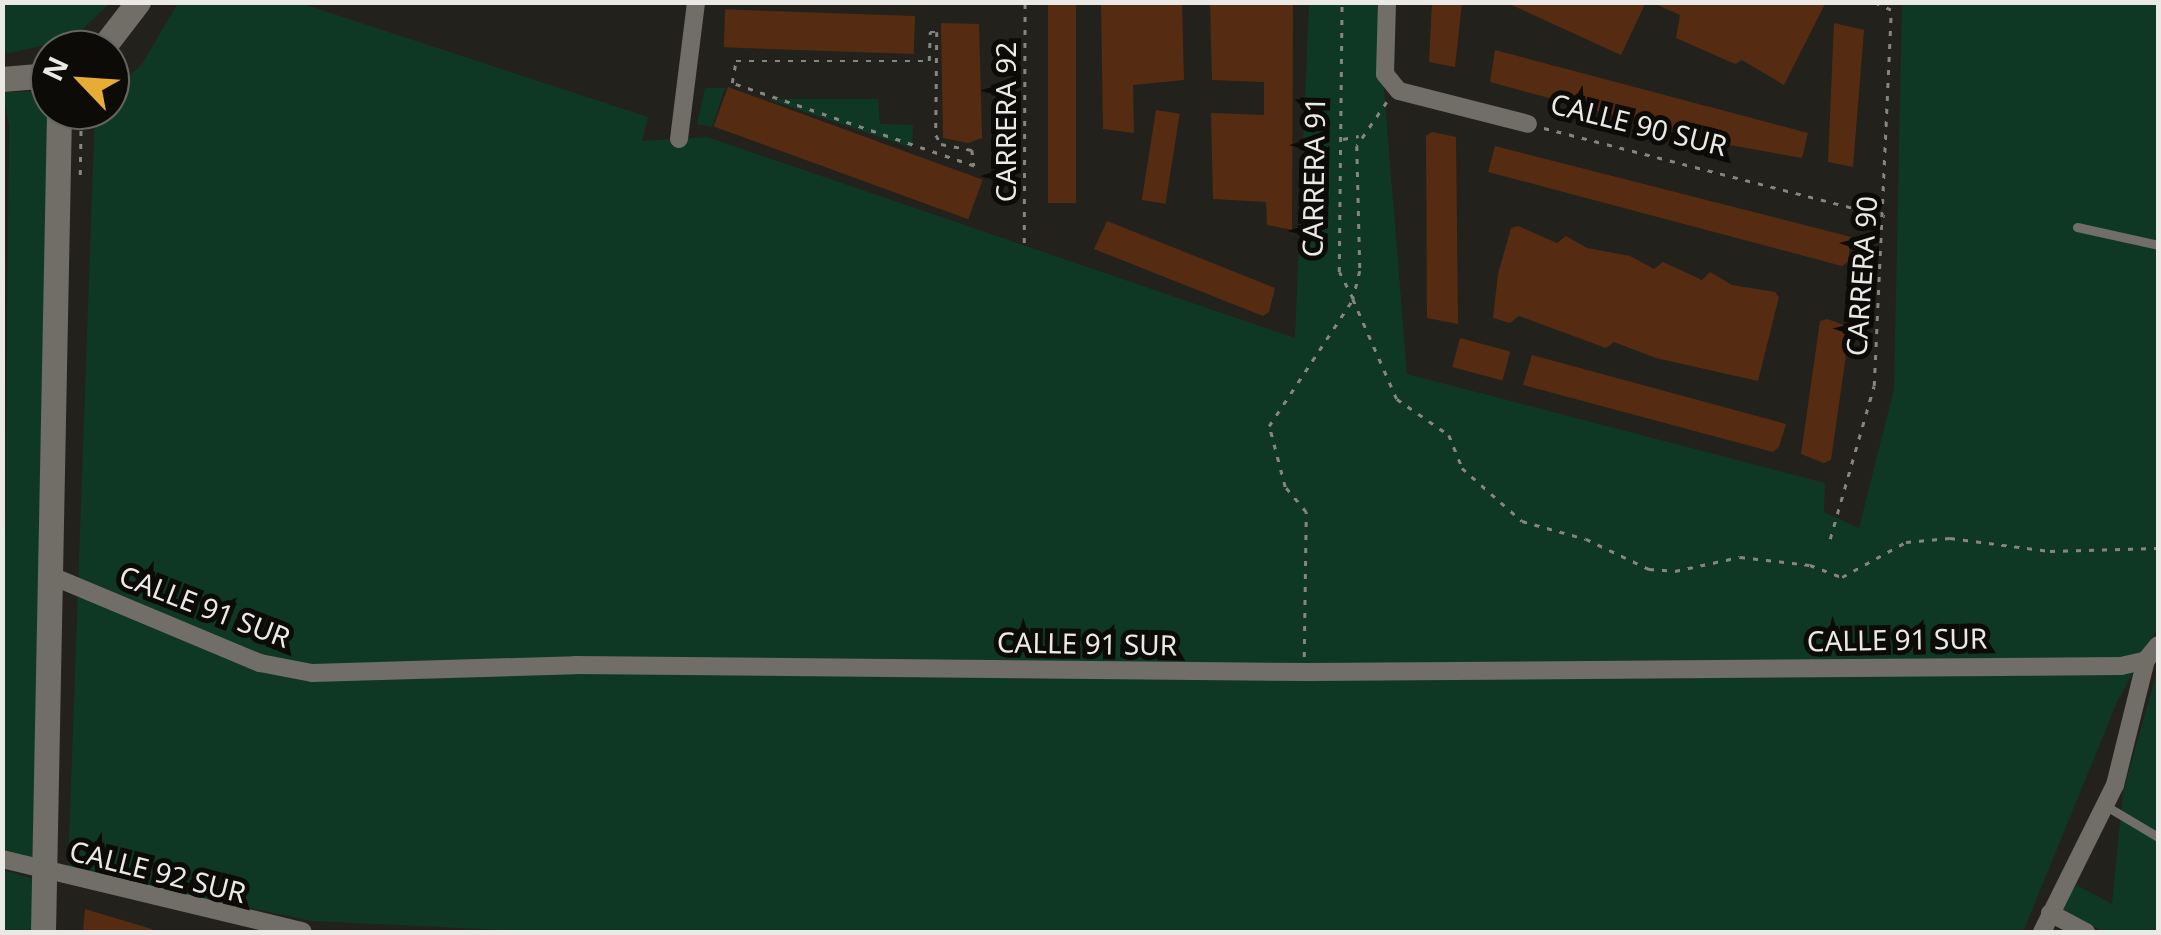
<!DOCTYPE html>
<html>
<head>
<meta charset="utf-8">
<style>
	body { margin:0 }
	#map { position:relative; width:2161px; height:935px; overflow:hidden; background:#23211b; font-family:"Noto Sans",sans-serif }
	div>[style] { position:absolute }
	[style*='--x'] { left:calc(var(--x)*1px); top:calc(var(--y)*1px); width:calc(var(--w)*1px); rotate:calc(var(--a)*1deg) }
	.green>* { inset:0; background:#0f3824 }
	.building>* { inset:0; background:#552c12; transform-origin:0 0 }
	.path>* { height:2.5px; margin-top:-1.25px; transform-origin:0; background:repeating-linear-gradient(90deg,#878580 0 5px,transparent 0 13px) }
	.service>* { height:9px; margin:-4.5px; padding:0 4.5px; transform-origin:4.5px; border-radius:4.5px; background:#706e66 }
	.minor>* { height:18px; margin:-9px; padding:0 9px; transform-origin:9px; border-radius:9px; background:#706e66 }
	.secondary>* { height:25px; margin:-12.5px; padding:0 12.5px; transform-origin:12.5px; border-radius:12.5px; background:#706e66 }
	span { translate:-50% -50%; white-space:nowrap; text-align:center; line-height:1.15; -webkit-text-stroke:10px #0c0b08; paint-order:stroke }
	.street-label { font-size:28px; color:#ebe9e5 }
	.frame { position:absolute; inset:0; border:5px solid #ebe9e5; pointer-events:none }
	.north { position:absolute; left:30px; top:30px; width:100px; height:100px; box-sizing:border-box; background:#0c0b08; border:2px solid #656460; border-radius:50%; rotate:295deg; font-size:28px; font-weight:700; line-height:40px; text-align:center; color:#ebe9e5 }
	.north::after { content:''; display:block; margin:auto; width:35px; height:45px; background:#e6ac36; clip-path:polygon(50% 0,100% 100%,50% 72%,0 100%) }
</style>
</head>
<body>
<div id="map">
	<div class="green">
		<i style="clip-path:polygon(2px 3px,3px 2px,110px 3px,72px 39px,10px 53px,3px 52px)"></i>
		<i style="clip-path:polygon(178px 3px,300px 3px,648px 117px,642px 141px,707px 137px,1295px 338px,1309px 3px,1377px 3px,1407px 374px,1825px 483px,1824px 512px,1859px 528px,1894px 389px,1902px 3px,2158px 3px,2158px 627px,2117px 702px,2023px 932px,548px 932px,312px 921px,68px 869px,95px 110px,110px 110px,110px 94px,142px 64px)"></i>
		<i style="clip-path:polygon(705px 88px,725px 88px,712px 127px,697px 124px)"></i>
		<i style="clip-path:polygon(50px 91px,50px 110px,33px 860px,2px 851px,9px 126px,3px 92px)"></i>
		<i style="clip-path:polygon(767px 99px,878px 99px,880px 124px,913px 125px,912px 148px)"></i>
		<i style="clip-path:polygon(2158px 668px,2158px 932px,2104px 932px,2061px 909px,2076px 885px,2112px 904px,2123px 792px)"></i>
		<i style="clip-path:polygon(2px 870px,34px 879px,33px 932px,3px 932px)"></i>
	</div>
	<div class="building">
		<i style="left:1048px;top:2px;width:28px;height:201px"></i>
		<i style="clip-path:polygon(1101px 2px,1182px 2px,1184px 80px,1133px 85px,1134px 133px,1103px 129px)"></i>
		<i style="clip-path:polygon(1210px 2px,1293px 2px,1292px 230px,1267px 225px,1266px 202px,1213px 199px,1211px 113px,1264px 115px,1264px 82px,1212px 80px)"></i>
		<i style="clip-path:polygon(1432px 2px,1462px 2px,1455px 67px,1429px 62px)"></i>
		<i style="clip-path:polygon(1505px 2px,1646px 2px,1621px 55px)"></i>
		<i style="clip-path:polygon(1651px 2px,1826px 2px,1784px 85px,1742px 60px,1735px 64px,1676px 38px,1680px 15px)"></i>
		<i style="left:915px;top:16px;width:38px;height:190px;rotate:92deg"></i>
		<i style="clip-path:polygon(941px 23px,979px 24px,982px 138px,968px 143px,943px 138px)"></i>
		<i style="clip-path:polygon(1834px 23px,1864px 30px,1853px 167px,1828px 162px)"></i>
		<i style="clip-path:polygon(1495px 50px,1808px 133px,1802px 158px,1713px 142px,1490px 82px)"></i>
		<i style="left:728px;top:87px;width:271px;height:42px;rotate:20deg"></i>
		<i style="left:1156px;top:110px;width:24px;height:91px;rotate:9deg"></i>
		<i style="clip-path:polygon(1432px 132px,1456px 137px,1458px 324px,1427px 318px,1426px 136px)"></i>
		<i style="clip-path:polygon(1495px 146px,1851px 237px,1848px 262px,1842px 266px,1488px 172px)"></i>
		<i style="clip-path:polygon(1107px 221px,1275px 288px,1269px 312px,1263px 316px,1094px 249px)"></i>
		<i style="clip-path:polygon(1518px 226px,1557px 243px,1566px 236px,1587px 248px,1630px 256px,1654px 269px,1663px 262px,1702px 280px,1710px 272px,1732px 285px,1775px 292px,1779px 297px,1758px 381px,1656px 358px,1614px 342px,1606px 348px,1519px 316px,1510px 323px,1493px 318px,1498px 274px,1511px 228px)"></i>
		<i style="clip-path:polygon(1827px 319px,1850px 327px,1831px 460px,1824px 463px,1801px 454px,1820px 321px)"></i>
		<i style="left:1460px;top:338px;width:52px;height:30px;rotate:15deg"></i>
		<i style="clip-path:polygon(1532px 355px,1786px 424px,1779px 447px,1773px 452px,1523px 385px)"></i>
		<i style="clip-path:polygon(85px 909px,152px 929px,151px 932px,83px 932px)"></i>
	</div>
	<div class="path">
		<i style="--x:930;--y:32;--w:7;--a:0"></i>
		<i style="--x:937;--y:32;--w:103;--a:90.6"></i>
		<i style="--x:936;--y:135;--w:10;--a:61"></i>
		<i style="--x:941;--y:144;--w:32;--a:11"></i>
		<i style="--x:972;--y:150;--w:16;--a:83"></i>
		<i style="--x:974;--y:166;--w:256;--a:-161.1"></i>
		<i style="--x:732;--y:83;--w:22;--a:-80"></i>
		<i style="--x:736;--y:61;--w:193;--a:0"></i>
		<i style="--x:929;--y:61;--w:29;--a:-88"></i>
		<i style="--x:1387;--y:102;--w:53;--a:124.3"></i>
		<i style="--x:1357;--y:146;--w:125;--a:88.6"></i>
		<i style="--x:1360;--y:271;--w:29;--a:104"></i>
		<i style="--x:1353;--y:299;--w:109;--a:66.3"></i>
		<i style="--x:1397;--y:399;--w:63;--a:34.7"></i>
		<i style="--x:1449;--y:435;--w:35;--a:68"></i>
		<i style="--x:1462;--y:468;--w:80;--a:41.5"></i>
		<i style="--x:1522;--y:521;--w:66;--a:15.7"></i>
		<i style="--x:1586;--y:539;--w:70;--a:25.5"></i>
		<i style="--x:1649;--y:569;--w:26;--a:4"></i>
		<i style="--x:1675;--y:571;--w:66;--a:-12.2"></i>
		<i style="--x:1740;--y:557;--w:70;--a:6.5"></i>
		<i style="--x:1810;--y:565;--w:34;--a:21"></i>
		<i style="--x:1842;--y:577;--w:73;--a:-28.7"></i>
		<i style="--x:1906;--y:542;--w:44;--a:-5.2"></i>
		<i style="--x:1950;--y:538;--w:101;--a:7.4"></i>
		<i style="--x:2050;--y:551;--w:108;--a:-1.6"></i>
		<i style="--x:1544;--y:128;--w:352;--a:14.5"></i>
		<i style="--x:1343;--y:139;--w:16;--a:-11"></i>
		<i style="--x:80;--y:175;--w:57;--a:-89"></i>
		<i style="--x:1024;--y:243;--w:241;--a:-89.8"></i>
		<i style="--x:1830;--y:539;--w:159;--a:-74"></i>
		<i style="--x:1874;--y:386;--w:376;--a:-87.4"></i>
		<i style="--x:1891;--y:10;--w:20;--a:-156"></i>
		<i style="--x:1304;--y:657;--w:145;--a:-89.2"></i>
		<i style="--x:1306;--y:512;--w:33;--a:-130"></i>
		<i style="--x:1285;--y:487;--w:63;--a:-104.7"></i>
		<i style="--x:1269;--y:426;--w:152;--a:-56.5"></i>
		<i style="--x:1353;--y:299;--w:30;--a:-117"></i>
		<i style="--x:1339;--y:272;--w:270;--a:-89.4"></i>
	</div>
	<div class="service">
		<i style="--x:2077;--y:227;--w:83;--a:12.5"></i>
		<i style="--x:2106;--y:806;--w:61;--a:30.8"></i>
	</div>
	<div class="minor">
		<i style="--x:1387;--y:2;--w:72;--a:91.6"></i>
		<i style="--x:1385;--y:74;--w:22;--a:51"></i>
		<i style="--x:1399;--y:91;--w:133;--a:14.3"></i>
		<i style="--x:679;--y:139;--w:138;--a:-82.9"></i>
		<i style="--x:47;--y:574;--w:231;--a:22.7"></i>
		<i style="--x:260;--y:663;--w:53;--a:10.9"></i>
		<i style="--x:312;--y:673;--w:263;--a:-1.7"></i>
		<i style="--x:575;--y:665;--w:734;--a:0.55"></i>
		<i style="--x:1309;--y:672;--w:812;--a:-0.42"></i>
		<i style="--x:2121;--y:666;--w:26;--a:-13"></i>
		<i style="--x:2;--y:859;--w:309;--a:13.5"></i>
		<i style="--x:2050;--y:913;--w:41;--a:27.8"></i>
		<i style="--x:2042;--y:932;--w:164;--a:-63.6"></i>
		<i style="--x:2115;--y:785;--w:129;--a:-76.1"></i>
		<i style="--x:2146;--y:660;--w:19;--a:-51"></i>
	</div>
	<div class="secondary">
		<i style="--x:101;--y:50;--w:61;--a:-52.4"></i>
		<i style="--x:2;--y:79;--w:48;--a:-4.8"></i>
		<i style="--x:43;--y:932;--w:822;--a:-88.88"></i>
	</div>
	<div class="street-label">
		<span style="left:1005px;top:122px;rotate:-90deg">CARRERA 92</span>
		<span style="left:1639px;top:124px;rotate:14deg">CALLE 90 SUR</span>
		<span style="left:1313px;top:177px;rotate:-89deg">CARRERA 91</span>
		<span style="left:1861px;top:276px;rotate:-86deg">CARRERA 90</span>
		<span style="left:205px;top:606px;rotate:21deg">CALLE 91 SUR</span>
		<span style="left:1897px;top:639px;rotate:-1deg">CALLE 91 SUR</span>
		<span style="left:1087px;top:643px;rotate:1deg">CALLE 91 SUR</span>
		<span style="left:158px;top:871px;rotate:14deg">CALLE 92 SUR</span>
	</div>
	<div class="frame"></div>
	<div class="north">N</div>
</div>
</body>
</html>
